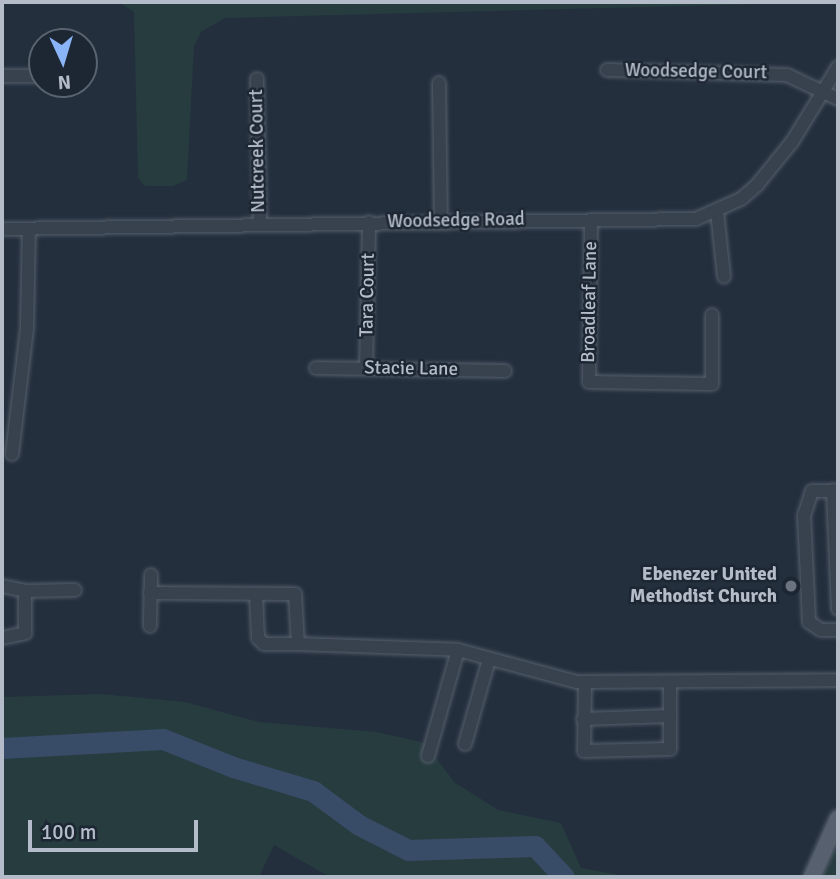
<!DOCTYPE html>
<html>
<head>
<meta charset="utf-8">
<style>
	body { margin:0 }
	#map { position:relative; width:840px; height:879px; overflow:hidden; background:#242f3e; font-family:Signika,sans-serif }
	div>[style] { position:absolute }
	[style*='--x'] { left:calc(var(--x)*1px); top:calc(var(--y)*1px); width:calc(var(--w)*1px); rotate:calc(var(--a)*1deg) }
	.green>* { inset:0; background:#263c3f }
	.river>* { height:21px; margin:-10.5px; padding:0 10.5px; transform-origin:10.5px; border-radius:10.5px; background:#394c67 }
	.roads { filter:drop-shadow(0 0 2px #565f6c) drop-shadow(0 0 2px #565f6c) }
	.minor>* { height:12px; margin:-6px; padding:0 6px; transform-origin:6px; border-radius:6px; background:#38414e }
	.major>* { height:16px; margin:-8px; padding:0 8px; transform-origin:8px; border-radius:8px; background:#56606e }
	.dots>* { width:19px; height:19px; translate:-50% -50%; box-sizing:border-box; border:4px solid #1d2633; border-radius:50% }
	span { translate:-50% -50%; white-space:nowrap; text-align:center; line-height:1.15; -webkit-text-stroke:5px #1d2633; paint-order:stroke }
	.street-label { font-size:19px; color:#b4bcc9 }
	.poi-label { font-size:19px; color:#b4bcc9; font-weight:700 }
	.right { translate:-100% -50%; text-align:right }
	.frame { position:absolute; inset:0; border:4px solid #b4bcc9; pointer-events:none }
	.north { position:absolute; left:28px; top:28px; width:70px; height:70px; box-sizing:border-box; background:#1d2633; border:2px solid #59626f; border-radius:50%; rotate:176deg; font-size:19px; font-weight:700; line-height:28px; text-align:center; color:#b4bcc9 }
	.north::after { content:''; display:block; margin:auto; width:24px; height:32px; background:#8ab4f8; clip-path:polygon(50% 0,100% 100%,50% 72%,0 100%) }
	.scale { position:absolute; left:28px; top:820px; width:170px; height:32px; box-sizing:border-box; border:4px solid #b4bcc9; border-top:0; padding-left:9px; font-size:21px; line-height:24px; white-space:nowrap; color:#b4bcc9; -webkit-text-stroke:5px #1d2633; paint-order:stroke }
</style>
</head>
<body>
<div id="map">
	<div class="green">
		<i style="clip-path:polygon(2px 2px,838px 2px,225px 18px,201px 32px,194px 46px,187px 180px,173px 186px,145px 186px,138px 178px,134px 12px,119px 2px)"></i>
		<i style="clip-path:polygon(102px 694px,185px 702px,259px 722px,377px 732px,425px 743px,454px 782px,498px 810px,561px 823px,581px 868px,631px 877px,330px 877px,274px 845px,259px 877px,2px 877px,2px 697px)"></i>
		<i style="clip-path:polygon(838px 840px,838px 877px,822px 877px,828px 863px)"></i>
	</div>
	<div class="river">
		<i style="--x:2;--y:748;--w:161;--a:-3.2"></i>
		<i style="--x:163;--y:739;--w:75;--a:21.8"></i>
		<i style="--x:233;--y:767;--w:84;--a:16.7"></i>
		<i style="--x:313;--y:791;--w:57;--a:36.5"></i>
		<i style="--x:359;--y:825;--w:55;--a:27"></i>
		<i style="--x:408;--y:850;--w:127;--a:-1.8"></i>
		<i style="--x:535;--y:846;--w:42;--a:46.9"></i>
	</div>
	<div class="roads">
		<div class="minor">
			<i style="--x:607;--y:70;--w:180;--a:1.6"></i>
			<i style="--x:787;--y:75;--w:56;--a:25.2"></i>
			<i style="--x:2;--y:76;--w:40;--a:0"></i>
			<i style="--x:257;--y:79;--w:145;--a:88.8"></i>
			<i style="--x:439;--y:83;--w:137;--a:89.2"></i>
			<i style="--x:717;--y:211;--w:66;--a:83.9"></i>
			<i style="--x:591;--y:221;--w:161;--a:90.7"></i>
			<i style="--x:589;--y:382;--w:123;--a:0.9"></i>
			<i style="--x:712;--y:384;--w:69;--a:-90"></i>
			<i style="--x:2;--y:229;--w:694;--a:-0.83"></i>
			<i style="--x:696;--y:219;--w:49;--a:-24"></i>
			<i style="--x:741;--y:199;--w:21;--a:-41"></i>
			<i style="--x:757;--y:185;--w:55;--a:-50.9"></i>
			<i style="--x:792;--y:142;--w:88;--a:-58.5"></i>
			<i style="--x:316;--y:368;--w:189;--a:0.9"></i>
			<i style="--x:366;--y:369;--w:147;--a:-88.8"></i>
			<i style="--x:12;--y:454;--w:126;--a:-83.2"></i>
			<i style="--x:27;--y:329;--w:100;--a:-88.9"></i>
			<i style="--x:833;--y:490;--w:119;--a:87.6"></i>
			<i style="--x:838;--y:491;--w:26;--a:180"></i>
			<i style="--x:812;--y:491;--w:25;--a:108"></i>
			<i style="--x:804;--y:515;--w:107;--a:87.3"></i>
			<i style="--x:809;--y:622;--w:14;--a:34"></i>
			<i style="--x:821;--y:630;--w:17;--a:0"></i>
			<i style="--x:2;--y:586;--w:24;--a:12"></i>
			<i style="--x:25;--y:591;--w:50;--a:-1.1"></i>
			<i style="--x:150;--y:593;--w:145;--a:0.4"></i>
			<i style="--x:295;--y:594;--w:50;--a:86.6"></i>
			<i style="--x:298;--y:644;--w:160;--a:2.1"></i>
			<i style="--x:458;--y:650;--w:123;--a:15.1"></i>
			<i style="--x:577;--y:682;--w:261;--a:-0.4"></i>
			<i style="--x:256;--y:594;--w:44;--a:87.4"></i>
			<i style="--x:258;--y:638;--w:8;--a:45"></i>
			<i style="--x:264;--y:644;--w:34;--a:0"></i>
			<i style="--x:150;--y:626;--w:51;--a:-88.9"></i>
			<i style="--x:2;--y:638;--w:24;--a:-12"></i>
			<i style="--x:25;--y:633;--w:42;--a:-90"></i>
			<i style="--x:585;--y:682;--w:69;--a:90.8"></i>
			<i style="--x:584;--y:751;--w:86;--a:-1.3"></i>
			<i style="--x:670;--y:749;--w:66;--a:-90"></i>
			<i style="--x:583;--y:719;--w:87;--a:-2"></i>
			<i style="--x:465;--y:744;--w:88;--a:-74.2"></i>
			<i style="--x:428;--y:756;--w:110;--a:-74.2"></i>
		</div>
		<div class="major">
			<i style="--x:812;--y:877;--w:64;--a:-65.9"></i>
		</div>
	</div>
	<div class="dots">
		<i style="left:791px;top:586px;background:#6b7280"></i>
	</div>
	<div class="street-label">
		<span style="left:696px;top:72px;rotate:1deg">Woodsedge Court</span>
		<span style="left:258px;top:151px;rotate:-91deg">Nutcreek Court</span>
		<span style="left:456px;top:221px;rotate:-1deg">Woodsedge Road</span>
		<span style="left:368px;top:295px;rotate:-89deg">Tara Court</span>
		<span style="left:590px;top:302px;rotate:-89deg">Broadleaf Lane</span>
		<span style="left:411px;top:369px;rotate:1deg">Stacie Lane</span>
	</div>
	<div class="poi-label">
		<span class="right" style="left:777px;top:586px">Ebenezer United<br>Methodist Church</span>
	</div>
	<div class="frame"></div>
	<div class="north">N</div>
	<div class="scale">100 m</div>
</div>
</body>
</html>
